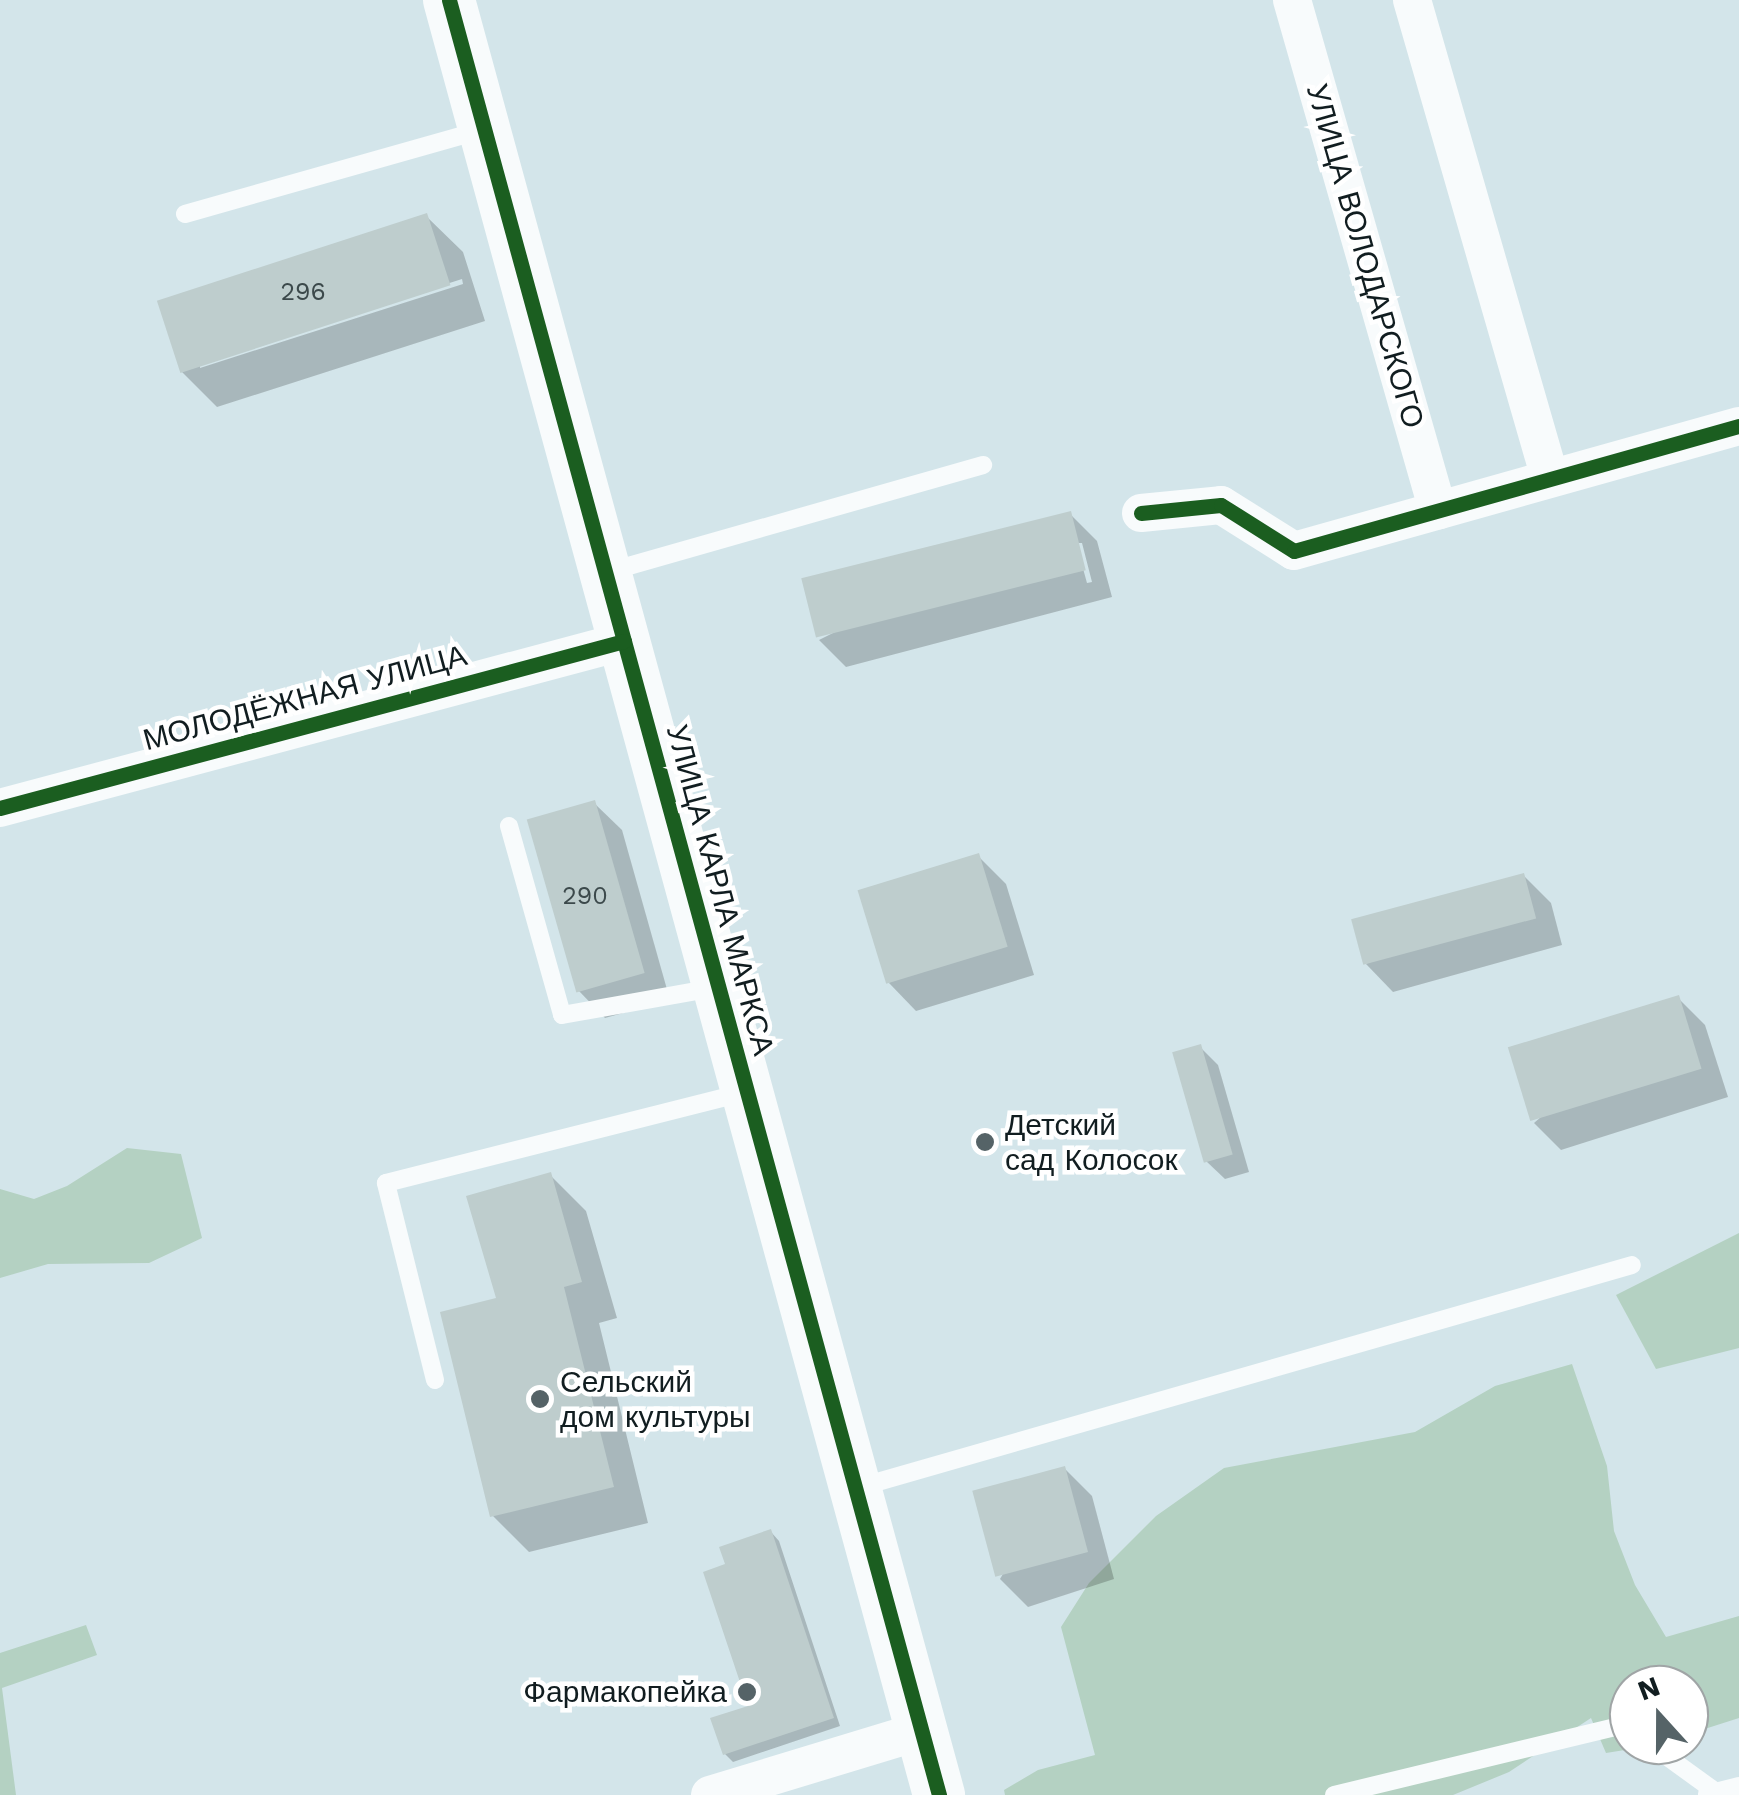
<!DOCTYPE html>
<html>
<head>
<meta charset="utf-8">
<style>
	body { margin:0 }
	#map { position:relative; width:1739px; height:1795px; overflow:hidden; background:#d3e5ea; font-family:"Work Sans",sans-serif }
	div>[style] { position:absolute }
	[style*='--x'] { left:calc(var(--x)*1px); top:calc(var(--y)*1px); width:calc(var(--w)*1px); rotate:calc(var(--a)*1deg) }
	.green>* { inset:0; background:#b4d1c2 }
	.shadow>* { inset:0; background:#0003 }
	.building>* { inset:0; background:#becdcd; transform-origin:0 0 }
	.lane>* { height:18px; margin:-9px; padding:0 9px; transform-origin:9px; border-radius:9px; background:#f8fbfc }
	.street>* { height:38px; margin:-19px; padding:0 19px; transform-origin:19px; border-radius:19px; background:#f8fbfc }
	.secondary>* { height:52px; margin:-26px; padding:0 26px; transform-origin:26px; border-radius:26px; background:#f8fbfc }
	.cycleway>* { height:15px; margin:-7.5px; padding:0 7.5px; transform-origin:7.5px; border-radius:7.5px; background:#1b5e20 }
	.dots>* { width:28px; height:28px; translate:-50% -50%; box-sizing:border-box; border:5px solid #fff; border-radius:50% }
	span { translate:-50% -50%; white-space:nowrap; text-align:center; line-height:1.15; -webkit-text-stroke:9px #fff; paint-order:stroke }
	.number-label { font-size:25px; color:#3c494b }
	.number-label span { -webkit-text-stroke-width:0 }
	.street-label { font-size:30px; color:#111d20 }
	.poi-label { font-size:30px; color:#111d20 }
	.left { translate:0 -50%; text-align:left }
	.right { translate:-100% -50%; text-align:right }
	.north { position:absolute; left:1609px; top:1665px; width:100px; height:100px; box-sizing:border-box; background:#fff; border:2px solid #a0a5a6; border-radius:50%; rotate:339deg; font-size:28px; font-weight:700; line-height:40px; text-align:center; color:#111d20 }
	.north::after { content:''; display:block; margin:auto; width:35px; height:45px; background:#556367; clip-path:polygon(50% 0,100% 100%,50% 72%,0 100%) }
</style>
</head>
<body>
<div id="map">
	<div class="green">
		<i style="clip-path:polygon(127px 1148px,181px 1154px,202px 1238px,149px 1263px,48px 1264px,0 1278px,0 1189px,34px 1199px,67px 1186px)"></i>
		<i style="clip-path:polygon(1739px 1233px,1739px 1348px,1656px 1369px,1616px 1295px)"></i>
		<i style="clip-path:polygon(1572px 1364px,1607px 1466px,1614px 1531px,1635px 1585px,1666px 1637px,1739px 1616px,1739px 1718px,1689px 1734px,1689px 1685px,1629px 1685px,1629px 1745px,1656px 1745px,1606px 1753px,1591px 1718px,1509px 1772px,1453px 1795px,1005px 1795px,1004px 1790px,1038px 1770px,1095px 1755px,1061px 1627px,1089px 1583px,1156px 1516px,1224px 1468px,1415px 1432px,1495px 1386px)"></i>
		<i style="clip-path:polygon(86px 1625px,97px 1655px,2px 1688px,16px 1795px,0 1795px,0 1653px)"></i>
	</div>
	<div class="shadow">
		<i style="clip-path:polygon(evenodd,426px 216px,463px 252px,485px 321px,217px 407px,181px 371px,426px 216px,462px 279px,463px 284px,200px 368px,200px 363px,462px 279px)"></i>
		<i style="clip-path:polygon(evenodd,1070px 514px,1097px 541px,1112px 597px,846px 667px,819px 640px,1070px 514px,1076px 543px,1082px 543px,1092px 582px,1087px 583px,1076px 543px)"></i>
		<i style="clip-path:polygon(594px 803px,622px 830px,670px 1000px,605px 1018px,578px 990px)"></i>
		<i style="clip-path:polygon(978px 856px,1006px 884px,1034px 975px,916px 1011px,889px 983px)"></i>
		<i style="clip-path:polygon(1523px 875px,1551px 903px,1562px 945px,1393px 992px,1366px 964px)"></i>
		<i style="clip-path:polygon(1678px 998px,1705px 1025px,1728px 1097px,1561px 1150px,1534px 1123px)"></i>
		<i style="clip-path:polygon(1200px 1047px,1218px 1065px,1249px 1172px,1225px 1179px,1206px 1161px)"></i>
		<i style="clip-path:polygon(550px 1175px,586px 1211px,617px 1318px,599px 1323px,648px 1523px,529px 1552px,493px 1516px,499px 1300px)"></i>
		<i style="clip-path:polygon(1065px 1469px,1092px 1496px,1114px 1579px,1028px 1607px,1000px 1579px)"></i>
		<i style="clip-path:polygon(771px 1532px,779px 1541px,840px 1726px,733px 1762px,725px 1754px,751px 1708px,728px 1566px)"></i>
	</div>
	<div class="building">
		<i style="left:427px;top:213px;width:76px;height:284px;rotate:72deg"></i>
		<i style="left:1071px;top:511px;width:61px;height:278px;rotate:76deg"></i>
		<i style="left:595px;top:800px;width:180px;height:71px;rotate:74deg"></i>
		<i style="left:979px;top:853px;width:98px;height:127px;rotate:73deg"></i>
		<i style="left:1524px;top:873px;width:47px;height:179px;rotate:75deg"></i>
		<i style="left:1679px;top:995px;width:77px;height:179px;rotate:73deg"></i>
		<i style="left:1201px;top:1044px;width:115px;height:30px;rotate:74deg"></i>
		<i style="clip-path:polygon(551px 1172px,582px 1282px,564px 1287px,614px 1487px,490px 1517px,440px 1312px,496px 1298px,466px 1196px)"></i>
		<i style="left:1065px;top:1466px;width:89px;height:96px;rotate:75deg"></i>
		<i style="clip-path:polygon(771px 1529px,834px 1718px,723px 1755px,710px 1718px,748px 1706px,703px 1572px,725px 1564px,719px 1547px)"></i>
	</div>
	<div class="lane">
		<i style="--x:185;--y:214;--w:305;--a:-15.8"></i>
		<i style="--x:611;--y:571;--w:387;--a:-15.9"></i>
		<i style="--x:509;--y:826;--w:196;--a:74.3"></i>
		<i style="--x:562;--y:1015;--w:153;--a:-10.1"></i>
		<i style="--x:435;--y:1380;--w:203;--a:-104"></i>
		<i style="--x:386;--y:1183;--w:367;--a:-14.2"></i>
		<i style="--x:860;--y:1487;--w:803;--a:-16.04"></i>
		<i style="--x:1651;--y:1745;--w:80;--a:35.9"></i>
		<i style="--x:1707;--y:1794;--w:33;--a:-14"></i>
		<i style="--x:1334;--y:1795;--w:298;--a:-13.6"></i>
		<i style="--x:1624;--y:1725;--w:6;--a:39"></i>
	</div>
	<div class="street">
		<i style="--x:1292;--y:0;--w:531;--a:74.05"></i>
		<i style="--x:1412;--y:0;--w:495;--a:73.9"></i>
		<i style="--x:1141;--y:513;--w:80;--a:-5.7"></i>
		<i style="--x:1221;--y:505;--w:86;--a:32.2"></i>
		<i style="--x:1294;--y:551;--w:462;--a:-15.7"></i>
		<i style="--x:0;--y:808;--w:646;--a:-14.98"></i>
		<i style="--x:710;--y:1795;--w:220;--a:-16.9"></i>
	</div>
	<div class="secondary">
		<i style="--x:449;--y:0;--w:1861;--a:74.73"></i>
	</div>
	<div class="cycleway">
		<i style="--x:449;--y:0;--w:1861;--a:74.73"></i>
		<i style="--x:1141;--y:513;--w:80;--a:-5.7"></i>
		<i style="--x:1221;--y:505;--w:86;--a:32.2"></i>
		<i style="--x:1294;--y:551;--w:462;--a:-15.7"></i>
		<i style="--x:0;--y:808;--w:646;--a:-14.98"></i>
	</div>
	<div class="dots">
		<i style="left:985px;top:1142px;background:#556367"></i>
		<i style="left:540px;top:1399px;background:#556367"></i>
		<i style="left:747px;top:1692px;background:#556367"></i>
	</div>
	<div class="number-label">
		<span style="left:303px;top:292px">296</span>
		<span style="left:585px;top:896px">290</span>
	</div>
	<div class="street-label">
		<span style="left:1365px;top:256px;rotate:74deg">УЛИЦА ВОЛОДАРСКОГО</span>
		<span style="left:305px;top:698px;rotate:-15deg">МОЛОДЁЖНАЯ УЛИЦА</span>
		<span style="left:720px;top:890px;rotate:75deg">УЛИЦА КАРЛА МАРКСА</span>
	</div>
	<div class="poi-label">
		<span class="left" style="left:1005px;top:1142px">Детский<br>сад Колосок</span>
		<span class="left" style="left:560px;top:1399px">Сельский<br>дом культуры</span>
		<span class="right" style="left:727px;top:1692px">Фармакопейка</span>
	</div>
	<div class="north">N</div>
</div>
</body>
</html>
